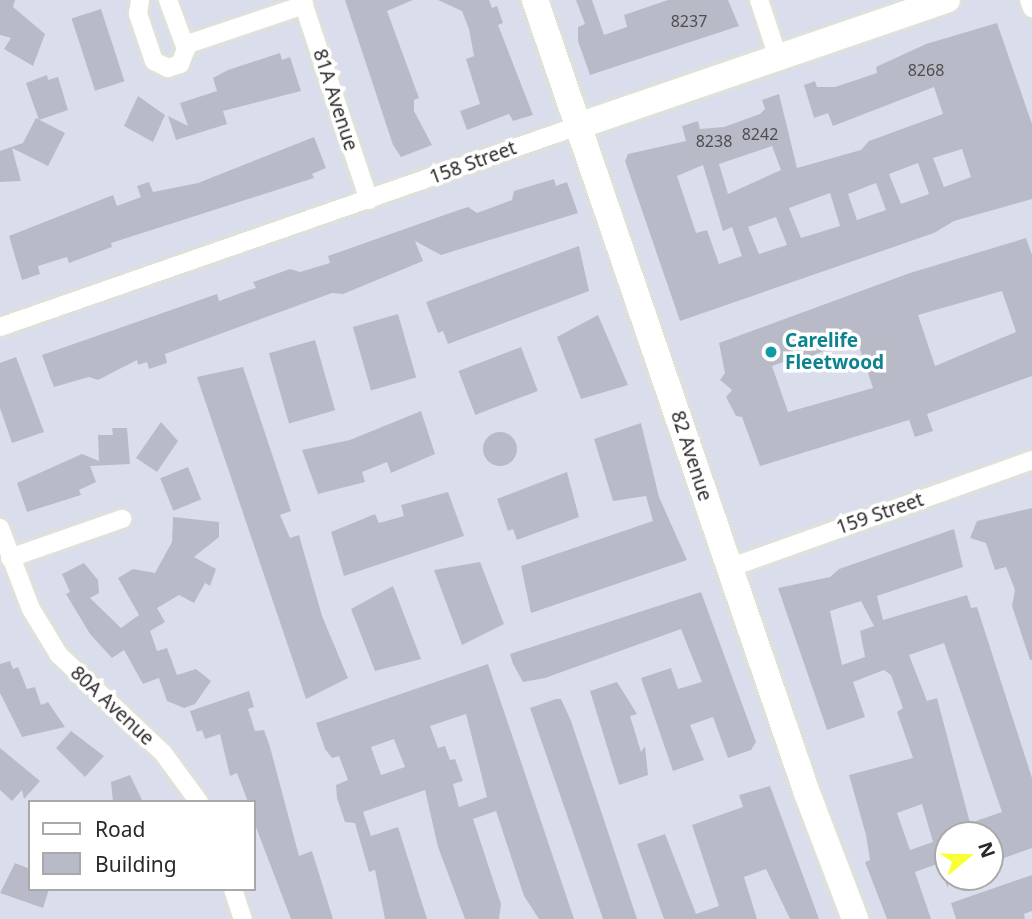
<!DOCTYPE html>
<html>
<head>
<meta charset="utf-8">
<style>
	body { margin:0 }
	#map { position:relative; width:1032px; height:919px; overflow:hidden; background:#dadeec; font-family:"Noto Sans",sans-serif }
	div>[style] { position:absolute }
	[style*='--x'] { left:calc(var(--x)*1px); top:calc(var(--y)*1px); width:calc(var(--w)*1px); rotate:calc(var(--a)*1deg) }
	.building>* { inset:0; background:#b8bbc7; transform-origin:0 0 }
	.round { border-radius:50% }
	.roads { filter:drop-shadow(0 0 2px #e2e3cf) drop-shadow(0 0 2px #e2e3cf) }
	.street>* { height:18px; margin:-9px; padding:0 9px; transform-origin:9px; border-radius:9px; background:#fff }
	.secondary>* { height:26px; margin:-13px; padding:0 13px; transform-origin:13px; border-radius:13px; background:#fff }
	.dots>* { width:19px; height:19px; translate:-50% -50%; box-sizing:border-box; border:4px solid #fff; border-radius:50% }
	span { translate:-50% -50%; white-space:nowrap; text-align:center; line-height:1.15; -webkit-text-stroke:7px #fff; paint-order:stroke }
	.number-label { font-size:16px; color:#4d4e50 }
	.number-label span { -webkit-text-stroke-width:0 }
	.street-label { font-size:19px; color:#292929 }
	.culture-label { font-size:19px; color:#0d838f; font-weight:700 }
	.left { translate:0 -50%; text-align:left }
	.legend { position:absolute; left:28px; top:800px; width:228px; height:91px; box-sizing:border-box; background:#fff; border:2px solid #a9a9a9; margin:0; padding:9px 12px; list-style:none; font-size:21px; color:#292929 }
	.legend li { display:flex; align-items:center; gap:14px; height:35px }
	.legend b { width:35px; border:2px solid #a9a9a9 }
	.north { position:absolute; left:934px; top:821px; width:70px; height:70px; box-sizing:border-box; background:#fff; border:2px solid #a9a9a9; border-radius:50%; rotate:71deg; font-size:19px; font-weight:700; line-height:28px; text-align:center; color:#292929 }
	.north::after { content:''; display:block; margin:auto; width:24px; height:32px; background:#f9ff34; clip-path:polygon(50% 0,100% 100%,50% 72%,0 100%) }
</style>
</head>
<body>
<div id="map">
	<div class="building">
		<i style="clip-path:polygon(0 0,15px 0,13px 7px,45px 34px,33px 66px,4px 49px,11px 38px,0 35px)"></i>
		<i style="clip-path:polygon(345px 0,413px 0,387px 11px,419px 98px,414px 100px,414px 111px,432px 145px,401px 157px,393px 145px)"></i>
		<i style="clip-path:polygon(438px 0,489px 0,492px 8px,497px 6px,503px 23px,498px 25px,533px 115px,513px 121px,509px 114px,467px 130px,460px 111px,480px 104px,466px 59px,474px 56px,469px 29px,462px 11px)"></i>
		<i style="clip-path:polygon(576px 0,592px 0,604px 35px,627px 27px,624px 15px,668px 0,728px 0,739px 26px,590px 75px,578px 41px,578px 27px,585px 24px)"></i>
		<i style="left:101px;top:9px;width:76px;height:31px;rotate:72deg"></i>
		<i style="clip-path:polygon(evenodd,997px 23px,1032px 124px,1032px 199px,954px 221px,934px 233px,680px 321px,625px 161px,628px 154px,686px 141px,682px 126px,698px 121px,700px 129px,724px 127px,760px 114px,765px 109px,762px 100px,779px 94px,797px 168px,861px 150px,869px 141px,943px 114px,934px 87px,833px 126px,828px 113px,814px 118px,804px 85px,815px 81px,817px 87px,835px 87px,877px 73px,876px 67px,926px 44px,997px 23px,772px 146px,781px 170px,728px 194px,719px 164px,772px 146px,997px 23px,962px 149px,971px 177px,944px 187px,933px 158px,962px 149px,997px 23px,918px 163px,929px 194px,901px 204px,889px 174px,918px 163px,997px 23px,703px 165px,723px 231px,732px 227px,742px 256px,719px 264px,707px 230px,696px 233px,677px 176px,703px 165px,997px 23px,876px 183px,886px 210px,857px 220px,848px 194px,876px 183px,997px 23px,830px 193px,840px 226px,801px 238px,789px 208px,830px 193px,997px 23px,776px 217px,787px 245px,759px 254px,748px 227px,776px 217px)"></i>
		<i style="clip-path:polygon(280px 53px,282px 60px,290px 57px,301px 91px,223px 111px,227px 124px,176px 140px,168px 116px,188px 126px,180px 103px,217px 91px,213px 78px,228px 70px)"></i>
		<i style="clip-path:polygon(47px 75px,48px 80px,58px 77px,68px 110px,39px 120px,26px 83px)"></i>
		<i style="clip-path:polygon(138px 96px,165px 115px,153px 142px,124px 126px)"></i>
		<i style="clip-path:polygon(36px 118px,65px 133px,48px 166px,12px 148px,21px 181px,0 182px,0 151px,23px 143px)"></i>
		<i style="clip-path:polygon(314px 137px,326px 168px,312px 174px,314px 178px,111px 243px,112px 247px,69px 263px,67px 257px,38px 266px,40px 274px,22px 280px,9px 236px,113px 195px,117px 206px,141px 197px,137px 186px,149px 182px,153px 192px,198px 183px)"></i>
		<i style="clip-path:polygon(554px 179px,556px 186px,567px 182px,578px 213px,441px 255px,415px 241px,423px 261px,343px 294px,332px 293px,165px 354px,167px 363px,149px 369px,147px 362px,138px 365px,137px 360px,98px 380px,89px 377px,54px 387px,50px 377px,42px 355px,217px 294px,219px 301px,249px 290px,256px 288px,253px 282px,290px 269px,300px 272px,330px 263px,328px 256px,453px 212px,468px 207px,477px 213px,512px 200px,514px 191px)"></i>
		<i style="clip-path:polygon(evenodd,1026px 238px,1032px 255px,1032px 376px,927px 414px,933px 431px,915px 437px,909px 420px,760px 466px,742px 417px,736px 416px,726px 397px,732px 390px,720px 380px,725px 373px,719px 343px,910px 273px,1026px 238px,1002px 291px,1016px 332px,935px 366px,918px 315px,1002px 291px,1026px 238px,856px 337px,873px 388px,788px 412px,772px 366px,795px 358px,796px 363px,856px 337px)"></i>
		<i style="clip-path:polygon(579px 246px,589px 291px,448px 344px,443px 331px,438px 333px,426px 302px)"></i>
		<i style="left:398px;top:314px;width:66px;height:47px;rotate:74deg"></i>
		<i style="clip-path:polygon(598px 315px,628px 385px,581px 399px,557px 337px)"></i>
		<i style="left:315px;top:340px;width:73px;height:48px;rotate:74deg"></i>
		<i style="left:521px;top:347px;width:47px;height:67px;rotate:69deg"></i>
		<i style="clip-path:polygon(16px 357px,44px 432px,12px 443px,0 408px,0 363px)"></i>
		<i style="clip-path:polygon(243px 367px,291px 511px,280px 515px,290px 538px,299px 535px,322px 616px,348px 678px,306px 699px,197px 377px)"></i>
		<i style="clip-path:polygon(421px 411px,435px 454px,391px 473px,387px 462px,362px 472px,365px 482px,318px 494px,302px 450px,350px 440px)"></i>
		<i style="clip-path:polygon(161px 422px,178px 441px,157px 472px,136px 458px)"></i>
		<i style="clip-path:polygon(641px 423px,659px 497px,687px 560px,531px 613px,521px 566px,653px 521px,646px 496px,613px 501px,594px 439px)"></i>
		<i style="clip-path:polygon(112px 428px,127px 428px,130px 464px,90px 466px,96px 482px,79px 490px,81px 495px,27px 512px,17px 483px,82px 454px,99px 461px,98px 435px,113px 435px)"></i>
		<i class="round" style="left:483px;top:432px;width:34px;height:34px"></i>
		<i style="left:188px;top:467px;width:35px;height:30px;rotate:68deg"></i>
		<i style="clip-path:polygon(567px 472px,579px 517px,517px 540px,513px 529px,508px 531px,497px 499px)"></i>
		<i style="clip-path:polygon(448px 492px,464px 536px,344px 576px,331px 532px,375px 514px,379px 523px,404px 516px,401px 505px)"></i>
		<i style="clip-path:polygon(1032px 508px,1032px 660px,1030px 660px,1012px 606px,1015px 590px,1006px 567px,995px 570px,986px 543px,970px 538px,977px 521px)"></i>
		<i style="clip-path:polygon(173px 517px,219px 522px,219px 537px,194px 557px,216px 569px,210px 586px,205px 583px,194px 603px,179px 595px,157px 608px,165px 622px,150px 631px,157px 651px,167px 648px,177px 675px,196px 669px,211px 681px,195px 704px,184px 708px,167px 701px,159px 678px,143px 684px,124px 650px,112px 658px,90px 634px,66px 594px,70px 592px,62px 574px,84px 563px,98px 580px,99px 593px,90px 598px,121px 628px,139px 615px,118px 578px,133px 569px,155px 573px,172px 542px)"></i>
		<i style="clip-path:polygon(evenodd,954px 529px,963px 567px,877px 596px,883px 620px,967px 595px,971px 608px,977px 607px,1032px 778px,1032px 848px,990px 863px,990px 835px,948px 835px,948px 888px,937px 864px,915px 872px,931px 919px,887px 919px,865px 862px,870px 860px,866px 835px,849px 775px,913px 758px,897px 712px,903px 708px,891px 675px,884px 670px,853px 682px,865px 717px,827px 730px,778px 588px,830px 577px,839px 569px,954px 529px,861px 601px,874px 626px,860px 631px,865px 657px,842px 665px,830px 611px,861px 601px,954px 529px,944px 643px,1002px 812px,970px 823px,937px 698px,927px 701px,909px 655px,944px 643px,954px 529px,922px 804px,933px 842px,910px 850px,897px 813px,922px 804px)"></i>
		<i style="clip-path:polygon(480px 562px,504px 624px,462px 645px,434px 570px)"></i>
		<i style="clip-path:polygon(393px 586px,421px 659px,375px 671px,351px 609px)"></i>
		<i style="clip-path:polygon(701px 592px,756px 742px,751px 750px,728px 758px,713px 717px,690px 725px,704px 760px,673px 771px,641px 678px,671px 668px,678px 689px,702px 682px,681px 629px,545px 678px,523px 682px,513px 664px,510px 654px)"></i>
		<i style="clip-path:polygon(10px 661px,13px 669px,18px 667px,27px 689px,35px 687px,41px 705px,48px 702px,65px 727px,22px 737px,0 693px,0 664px)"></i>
		<i style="clip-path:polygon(evenodd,488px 664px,574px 919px,539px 919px,524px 896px,496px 811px,473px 819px,501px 904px,499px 919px,465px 919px,438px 847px,425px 790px,363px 812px,371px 836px,398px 827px,427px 919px,385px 919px,375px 870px,369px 872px,355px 823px,345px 822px,337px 798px,336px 785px,348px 780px,339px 756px,332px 758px,325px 749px,316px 723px,488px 664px,466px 714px,487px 797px,459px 807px,453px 784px,463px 781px,455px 759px,450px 760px,445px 746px,438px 748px,430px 726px,466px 714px,488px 664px,394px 739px,405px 767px,381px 775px,371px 747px,394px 739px)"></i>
		<i style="clip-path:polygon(617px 682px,637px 714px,630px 716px,641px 752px,645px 746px,648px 775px,619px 785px,590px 691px)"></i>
		<i style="clip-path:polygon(249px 691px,254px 707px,248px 709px,255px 731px,264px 730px,270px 747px,299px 856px,312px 851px,333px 919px,291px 919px,254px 822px,254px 802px,248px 802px,237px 773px,230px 776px,220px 734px,205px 739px,202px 730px,197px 732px,190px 711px)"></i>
		<i style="clip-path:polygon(556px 699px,561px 699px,571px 721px,637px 919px,603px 919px,530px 708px)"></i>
		<i style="clip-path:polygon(71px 731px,104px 756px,85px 777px,56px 748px)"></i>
		<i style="clip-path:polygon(0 748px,40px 781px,24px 799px,22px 790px,12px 801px,0 790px)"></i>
		<i style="clip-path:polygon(130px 775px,143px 802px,113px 802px,111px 782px)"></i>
		<i style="clip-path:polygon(770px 786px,819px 919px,790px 919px,766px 869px,744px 877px,757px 919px,664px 919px,637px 844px,665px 834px,696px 914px,719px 906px,692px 825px,743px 807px,739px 795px)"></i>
		<i style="clip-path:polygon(15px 863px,30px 869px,30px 889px,49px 889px,43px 908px,0 893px)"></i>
		<i style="clip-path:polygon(1032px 875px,1032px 911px,1024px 914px,1025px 919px,956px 919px,951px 903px)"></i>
	</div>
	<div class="roads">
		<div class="street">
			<i style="--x:140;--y:0;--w:14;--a:98"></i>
			<i style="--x:138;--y:14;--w:50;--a:71.2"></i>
			<i style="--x:154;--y:61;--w:16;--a:27"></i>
			<i style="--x:168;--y:68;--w:13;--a:-18"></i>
			<i style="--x:180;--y:64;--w:16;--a:-68"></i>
			<i style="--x:186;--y:49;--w:52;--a:-110.2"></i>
			<i style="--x:302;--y:0;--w:211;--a:71.5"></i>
			<i style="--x:759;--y:0;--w:63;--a:71.6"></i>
			<i style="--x:1029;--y:0;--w:9;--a:69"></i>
			<i style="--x:185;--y:45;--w:126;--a:-18.6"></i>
			<i style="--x:0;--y:327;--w:612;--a:-19.18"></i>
			<i style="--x:0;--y:528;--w:87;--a:69.1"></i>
			<i style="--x:31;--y:609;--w:54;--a:58.7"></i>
			<i style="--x:59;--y:655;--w:143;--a:43.3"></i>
			<i style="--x:163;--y:753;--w:61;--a:53.7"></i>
			<i style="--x:10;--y:558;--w:119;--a:-19.2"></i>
			<i style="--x:729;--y:568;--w:322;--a:-19.6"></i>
			<i style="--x:233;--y:889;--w:32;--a:72"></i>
		</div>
		<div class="secondary">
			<i style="--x:535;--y:0;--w:838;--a:71.07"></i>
			<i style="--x:807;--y:793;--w:135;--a:69.1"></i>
			<i style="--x:578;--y:126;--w:390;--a:-18.9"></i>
		</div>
	</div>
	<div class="dots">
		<i style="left:771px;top:352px;background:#0f9aa8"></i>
	</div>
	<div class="number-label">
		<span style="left:689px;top:21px">8237</span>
		<span style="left:926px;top:70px">8268</span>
		<span style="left:760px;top:134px">8242</span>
		<span style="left:714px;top:141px">8238</span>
	</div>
	<div class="street-label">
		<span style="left:335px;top:100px;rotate:72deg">81A Avenue</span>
		<span style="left:473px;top:163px;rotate:-20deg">158 Street</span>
		<span style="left:691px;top:456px;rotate:72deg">82 Avenue</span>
		<span style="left:880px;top:514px;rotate:-19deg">159 Street</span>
		<span style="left:112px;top:706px;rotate:43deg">80A Avenue</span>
	</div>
	<div class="culture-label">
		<span class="left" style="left:785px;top:352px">Carelife<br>Fleetwood</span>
	</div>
	<ul class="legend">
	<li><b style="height:9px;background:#fff"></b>Road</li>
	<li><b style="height:19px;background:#b8bbc7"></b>Building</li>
	</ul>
	<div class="north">N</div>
</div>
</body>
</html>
